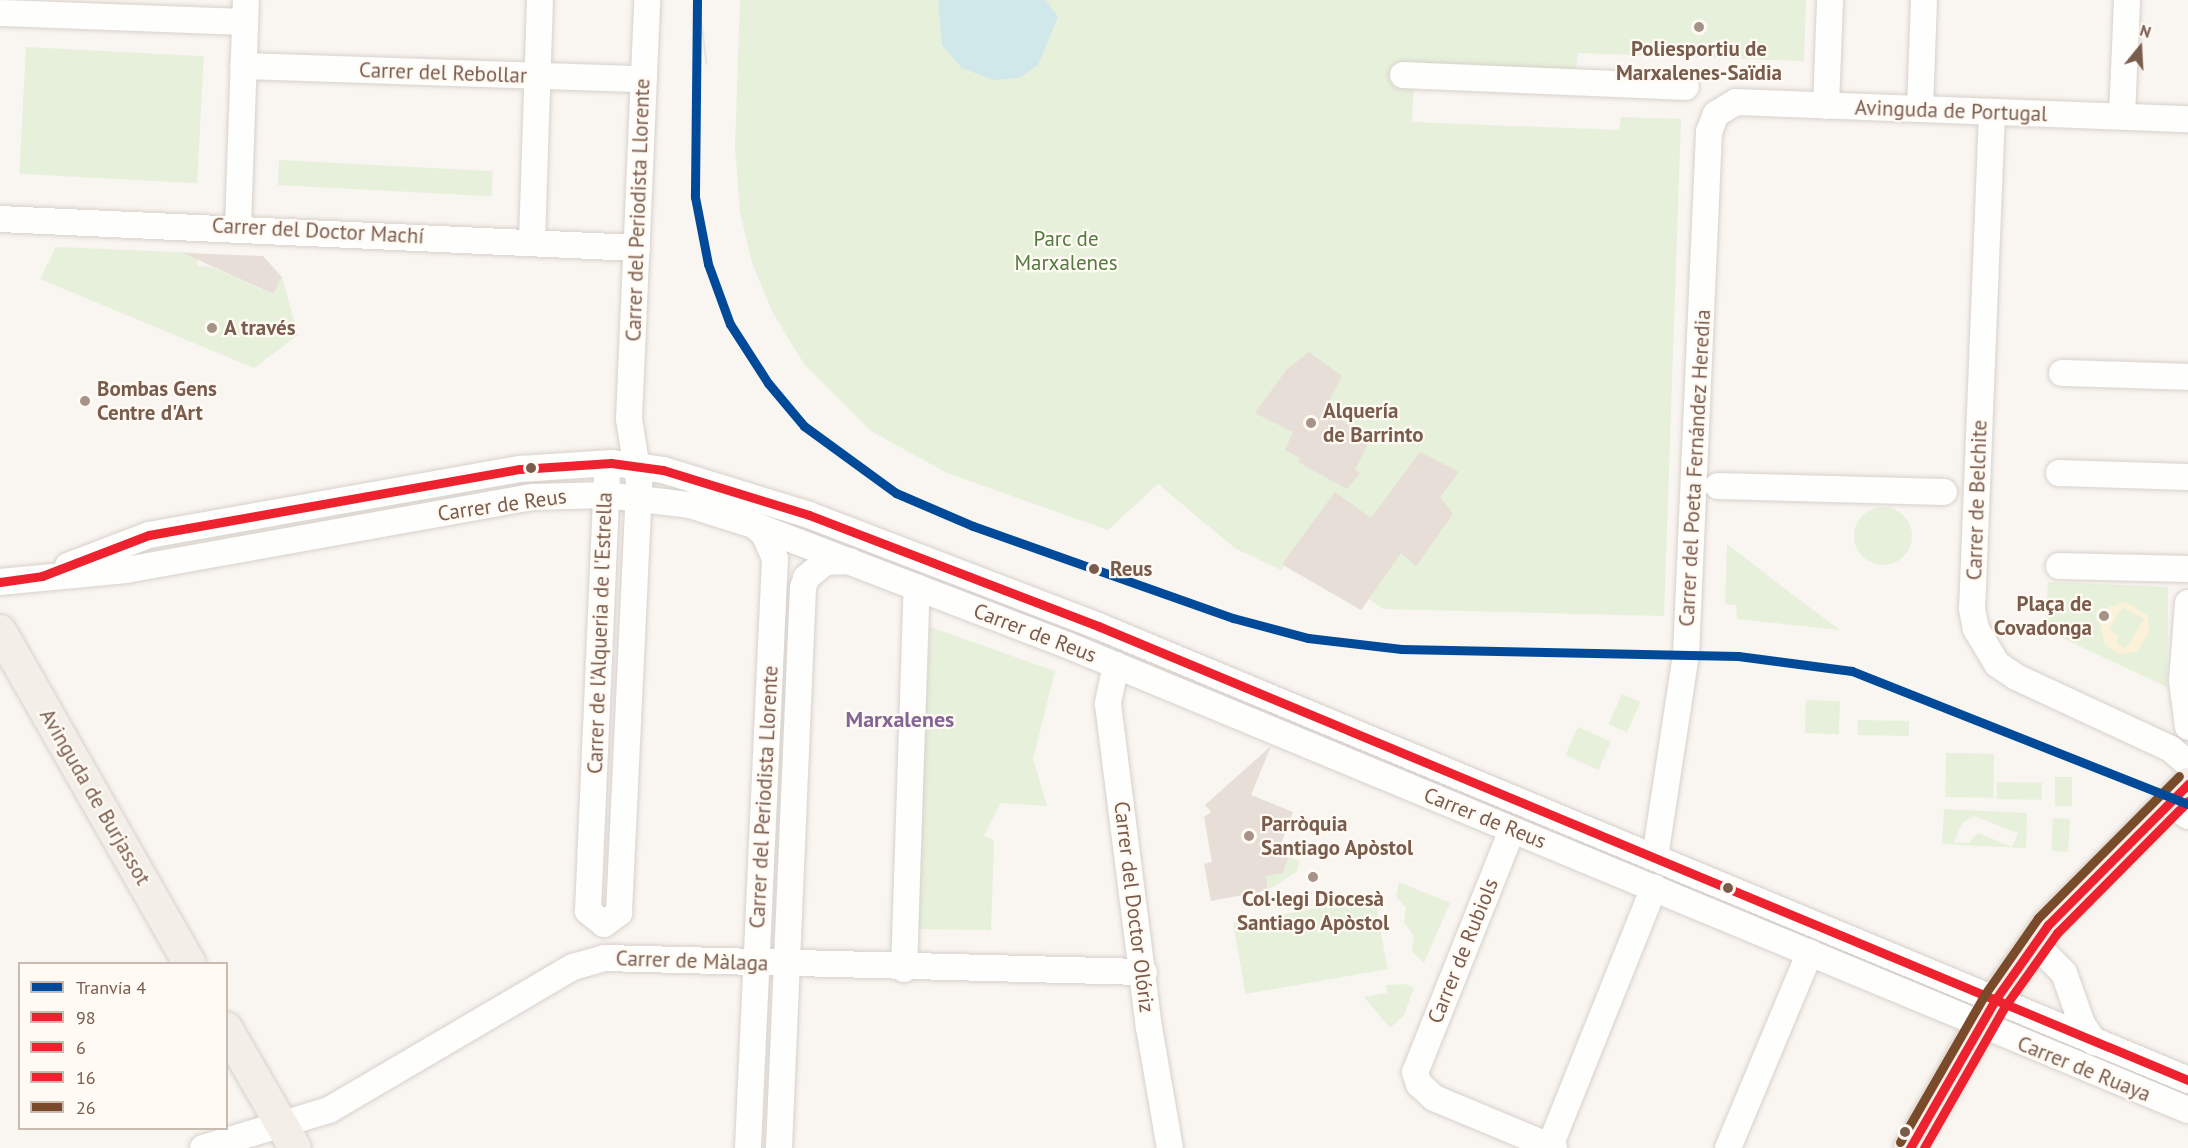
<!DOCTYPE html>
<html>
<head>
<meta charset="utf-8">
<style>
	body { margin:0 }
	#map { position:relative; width:2188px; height:1148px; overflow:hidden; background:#f9f5f0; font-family:"PT Sans",sans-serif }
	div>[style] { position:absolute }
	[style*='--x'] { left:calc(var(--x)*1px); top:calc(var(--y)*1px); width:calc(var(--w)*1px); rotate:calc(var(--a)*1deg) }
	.green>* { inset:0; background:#e7f0db; transform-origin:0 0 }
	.round { border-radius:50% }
	.sand>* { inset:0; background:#fbf2d9 }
	.water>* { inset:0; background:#d0e8ea }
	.building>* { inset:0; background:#e6ded7 }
	.roads { filter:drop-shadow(0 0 2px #d7d1cb) drop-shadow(0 0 2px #d7d1cb) }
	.minor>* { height:26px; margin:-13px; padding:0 13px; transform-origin:13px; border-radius:13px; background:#fefefd }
	.major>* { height:32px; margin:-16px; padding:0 16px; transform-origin:16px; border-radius:16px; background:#f3eee8 }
	.tram>* { height:1.5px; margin:-0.75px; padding:0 0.75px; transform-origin:0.75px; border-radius:0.75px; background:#e6e3e7 }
	.bus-1>* { height:9px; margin:-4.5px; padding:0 4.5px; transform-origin:4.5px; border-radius:4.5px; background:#ed222e }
	.bus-2>* { height:9px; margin:-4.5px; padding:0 4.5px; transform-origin:4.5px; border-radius:4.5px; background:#ed222e }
	.bus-3>* { height:9px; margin:-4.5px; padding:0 4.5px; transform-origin:4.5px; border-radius:4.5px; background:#ed222e }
	.bus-4>* { height:9px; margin:-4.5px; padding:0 4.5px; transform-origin:4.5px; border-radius:4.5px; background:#7a4b2a }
	.tram-1>* { height:9px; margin:-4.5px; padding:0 4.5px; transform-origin:4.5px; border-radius:4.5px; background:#004a99 }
	.dots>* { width:16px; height:16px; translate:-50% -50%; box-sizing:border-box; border:3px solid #fffaf3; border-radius:50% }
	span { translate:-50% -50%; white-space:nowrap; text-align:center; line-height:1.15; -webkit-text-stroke:4.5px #fffaf3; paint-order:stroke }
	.poi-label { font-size:21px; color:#7a5c4d; font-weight:700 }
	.left { translate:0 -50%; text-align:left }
	.right { translate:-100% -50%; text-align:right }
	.street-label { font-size:21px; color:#7a5c4d }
	.park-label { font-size:21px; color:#537a41 }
	.stop-label { font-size:21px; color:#7a5c4d; font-weight:700 }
	.neighbourhood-label { font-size:22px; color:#846695; font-weight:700 }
	.legend { position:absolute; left:18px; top:962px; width:210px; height:168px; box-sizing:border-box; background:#fffaf3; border:2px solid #cabbb1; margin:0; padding:8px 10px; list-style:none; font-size:18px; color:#7a5c4d }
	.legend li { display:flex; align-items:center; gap:12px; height:30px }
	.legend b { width:30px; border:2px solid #cabbb1 }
	.north { position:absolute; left:2110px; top:18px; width:60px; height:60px; -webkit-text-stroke:4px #fffaf3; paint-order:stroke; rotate:18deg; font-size:16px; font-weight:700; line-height:24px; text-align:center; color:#7a5c4d }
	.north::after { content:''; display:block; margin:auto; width:21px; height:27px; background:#7a5c4d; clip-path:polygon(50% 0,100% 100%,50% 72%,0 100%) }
</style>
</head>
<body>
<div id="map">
	<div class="green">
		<i style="clip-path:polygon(740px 0,1806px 0,1804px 61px,1578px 53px,1576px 70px,1414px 79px,1412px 122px,1619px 130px,1621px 117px,1681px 119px,1664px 616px,1383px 609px,1369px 599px,1361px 610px,1284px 566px,1281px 570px,1236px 549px,1158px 484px,1108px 530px,947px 473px,871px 431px,804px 364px,773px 313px,752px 263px,740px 212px,735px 147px)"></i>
		<i style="left:26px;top:47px;width:178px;height:127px;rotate:3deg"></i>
		<i style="left:279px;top:160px;width:214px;height:25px;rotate:3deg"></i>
		<i style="clip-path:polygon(56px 247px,198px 253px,197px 266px,212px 267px,272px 294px,282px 277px,298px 335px,254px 368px,40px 279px)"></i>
		<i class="round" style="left:1854px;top:507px;width:58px;height:58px"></i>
		<i style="clip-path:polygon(1727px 544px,1789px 592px,1840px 630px,1737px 619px,1736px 605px,1725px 604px)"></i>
		<i style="clip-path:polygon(2048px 582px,2168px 587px,2167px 687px,2045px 630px)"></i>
		<i style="clip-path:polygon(930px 627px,1055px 671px,1033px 759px,1047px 806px,1001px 803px,984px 836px,994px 840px,991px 930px,915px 929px)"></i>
		<i style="left:1622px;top:694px;width:20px;height:33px;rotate:24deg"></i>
		<i style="left:1806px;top:700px;width:34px;height:33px;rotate:2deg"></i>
		<i style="left:1858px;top:720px;width:51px;height:15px;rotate:1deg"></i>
		<i style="left:1578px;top:727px;width:36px;height:31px;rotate:24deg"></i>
		<i style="left:1946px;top:753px;width:48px;height:44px;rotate:1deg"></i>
		<i style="left:2055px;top:777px;width:17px;height:29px"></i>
		<i style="left:1997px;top:782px;width:45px;height:17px;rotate:1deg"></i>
		<i style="clip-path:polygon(evenodd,1944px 809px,2027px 813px,2026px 848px,1942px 844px,1944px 809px,1974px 816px,2018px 833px,2012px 847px,1978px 833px,1969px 843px,1954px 842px,1962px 823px,1974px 816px)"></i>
		<i style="left:2053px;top:818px;width:17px;height:33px;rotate:3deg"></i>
		<i style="clip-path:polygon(1288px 857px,1300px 861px,1296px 872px,1268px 890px,1266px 876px,1282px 872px)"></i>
		<i style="clip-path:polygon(1399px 882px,1450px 903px,1424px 963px,1412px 951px,1414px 936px,1404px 922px,1406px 908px,1396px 896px)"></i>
		<i style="left:1375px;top:898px;width:72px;height:144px;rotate:80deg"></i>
		<i style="clip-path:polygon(1405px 984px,1414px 988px,1404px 1015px,1390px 1028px,1364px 997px,1387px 993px,1386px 985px)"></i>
	</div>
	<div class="sand">
		<i style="clip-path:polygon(evenodd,2126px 602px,2147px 615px,2150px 631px,2136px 652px,2120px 654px,2105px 645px,2099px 621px,2109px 607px,2126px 602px,2122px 607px,2144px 619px,2126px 649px,2116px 643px,2119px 636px,2109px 630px,2122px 607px)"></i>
	</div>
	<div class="water">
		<i style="clip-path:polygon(938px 0,1046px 0,1058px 17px,1038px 65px,1019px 78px,993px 80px,962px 68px,942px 45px)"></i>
	</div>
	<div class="building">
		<i style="clip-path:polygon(183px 253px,263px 256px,282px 277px,273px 294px)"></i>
		<i style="clip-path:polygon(1309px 352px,1342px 376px,1323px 412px,1372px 435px,1355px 470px,1360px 473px,1347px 489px,1298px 462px,1300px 458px,1285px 450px,1293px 432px,1255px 413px,1287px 369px)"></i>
		<i style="clip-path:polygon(1420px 452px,1459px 472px,1440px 497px,1453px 514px,1416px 566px,1401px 553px,1361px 610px,1282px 564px,1335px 492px,1371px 518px)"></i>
		<i style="clip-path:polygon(1271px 746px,1251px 795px,1293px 812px,1282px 841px,1292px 845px,1283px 873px,1266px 876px,1268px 890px,1211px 901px,1204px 864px,1212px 862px,1204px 817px,1211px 812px,1205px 805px)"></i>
	</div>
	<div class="roads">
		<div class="minor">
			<i style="--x:0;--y:13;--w:245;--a:2.1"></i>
			<i style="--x:243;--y:66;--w:401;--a:1.9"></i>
			<i style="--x:1403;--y:75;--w:283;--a:2.4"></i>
			<i style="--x:1826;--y:106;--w:106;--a:-87.8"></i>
			<i style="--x:1920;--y:109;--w:109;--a:-87.9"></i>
			<i style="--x:1992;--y:113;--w:496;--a:92.3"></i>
			<i style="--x:1972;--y:609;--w:20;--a:79"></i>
			<i style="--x:1976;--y:629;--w:41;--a:59"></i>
			<i style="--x:1997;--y:664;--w:23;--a:34"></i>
			<i style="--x:2016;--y:677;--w:171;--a:24.9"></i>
			<i style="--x:2171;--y:749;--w:23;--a:41"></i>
			<i style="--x:2122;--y:116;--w:116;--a:-87.5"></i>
			<i style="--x:0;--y:219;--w:638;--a:2.61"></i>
			<i style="--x:238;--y:227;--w:227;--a:-88"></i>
			<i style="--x:532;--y:241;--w:241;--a:-88.1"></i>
			<i style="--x:2062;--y:373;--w:126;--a:1.8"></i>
			<i style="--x:2059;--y:473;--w:129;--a:1.8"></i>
			<i style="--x:1718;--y:486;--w:226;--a:1.5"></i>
			<i style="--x:68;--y:566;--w:87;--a:-20.9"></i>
			<i style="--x:149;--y:535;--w:377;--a:-10.1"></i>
			<i style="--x:520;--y:469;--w:91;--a:-3.8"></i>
			<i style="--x:611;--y:463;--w:52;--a:7.7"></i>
			<i style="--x:663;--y:470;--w:153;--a:17.1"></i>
			<i style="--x:809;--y:515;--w:310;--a:21"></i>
			<i style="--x:1098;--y:626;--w:1181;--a:22.61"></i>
			<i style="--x:2059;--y:566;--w:129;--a:1.3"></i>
			<i style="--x:0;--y:582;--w:127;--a:-5.4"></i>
			<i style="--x:126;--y:570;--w:413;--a:-10.2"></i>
			<i style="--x:533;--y:497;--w:73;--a:-1.6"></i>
			<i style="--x:606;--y:495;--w:85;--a:6.8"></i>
			<i style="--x:690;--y:505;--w:67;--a:17.4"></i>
			<i style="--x:754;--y:525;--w:335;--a:21"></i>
			<i style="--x:1067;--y:645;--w:1214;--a:22.53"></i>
			<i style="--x:2188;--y:603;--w:78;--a:94.4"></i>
			<i style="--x:2182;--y:681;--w:46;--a:82.6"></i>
			<i style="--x:1116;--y:665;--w:40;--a:102"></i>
			<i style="--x:1108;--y:704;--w:326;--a:82.8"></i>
			<i style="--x:1149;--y:1027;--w:123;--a:80.2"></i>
			<i style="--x:2169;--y:803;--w:23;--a:34"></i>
			<i style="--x:1512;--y:830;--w:261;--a:111.8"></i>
			<i style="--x:1415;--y:1072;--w:13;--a:72"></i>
			<i style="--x:1419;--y:1084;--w:21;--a:43"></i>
			<i style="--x:1434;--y:1098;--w:130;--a:22.6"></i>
			<i style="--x:1655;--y:857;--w:204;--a:-81.3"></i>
			<i style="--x:1686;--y:655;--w:524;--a:-87.48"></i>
			<i style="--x:1709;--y:132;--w:19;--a:-69"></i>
			<i style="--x:1716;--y:114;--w:23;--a:-31"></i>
			<i style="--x:1736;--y:102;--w:452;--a:2.2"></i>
			<i style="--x:604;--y:924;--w:19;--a:-36"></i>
			<i style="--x:619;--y:913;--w:431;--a:-87.3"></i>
			<i style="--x:639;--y:482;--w:64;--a:-99"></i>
			<i style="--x:629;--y:419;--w:419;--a:-87.5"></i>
			<i style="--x:604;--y:924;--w:21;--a:-141"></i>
			<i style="--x:588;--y:911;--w:432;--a:-87.5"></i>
			<i style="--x:2034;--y:943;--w:42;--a:45"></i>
			<i style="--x:2064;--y:973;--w:54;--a:70.6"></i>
			<i style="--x:2082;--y:1024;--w:22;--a:56"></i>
			<i style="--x:904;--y:969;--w:382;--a:-88.1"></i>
			<i style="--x:1550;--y:1146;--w:279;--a:-68.1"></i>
			<i style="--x:203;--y:1148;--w:132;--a:-16.8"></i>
			<i style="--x:329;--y:1110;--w:283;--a:-30.4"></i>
			<i style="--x:573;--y:967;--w:32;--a:-16"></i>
			<i style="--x:604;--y:958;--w:540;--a:1.49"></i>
			<i style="--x:748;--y:1148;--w:590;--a:-87.38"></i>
			<i style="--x:775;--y:559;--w:26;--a:-113"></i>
			<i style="--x:765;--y:535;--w:15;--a:-138"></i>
			<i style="--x:779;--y:1148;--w:561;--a:-87.55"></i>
			<i style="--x:803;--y:588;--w:10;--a:-73"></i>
			<i style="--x:806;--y:578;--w:25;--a:-40"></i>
			<i style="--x:825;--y:562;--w:25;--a:-2"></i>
			<i style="--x:1728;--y:1148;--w:212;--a:-67.3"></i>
		</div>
		<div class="major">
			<i style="--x:0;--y:631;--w:383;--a:60.3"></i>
			<i style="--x:226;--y:1028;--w:138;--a:60.1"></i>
			<i style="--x:1910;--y:1148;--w:171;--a:-60.1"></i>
			<i style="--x:1995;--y:1000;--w:92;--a:-54.8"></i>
			<i style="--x:2048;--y:925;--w:199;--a:-45.2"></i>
		</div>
	</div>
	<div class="tram">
		<i style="--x:699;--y:0;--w:64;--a:82.8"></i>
	</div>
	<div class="bus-1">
		<i style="--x:0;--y:582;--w:42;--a:-8.1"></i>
		<i style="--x:42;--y:576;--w:115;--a:-21"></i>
		<i style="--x:149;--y:535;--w:377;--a:-10.1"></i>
		<i style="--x:520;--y:469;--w:91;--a:-3.8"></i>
		<i style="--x:611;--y:463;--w:52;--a:7.7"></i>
		<i style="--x:663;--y:470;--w:153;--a:17.1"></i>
		<i style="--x:809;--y:515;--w:310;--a:21"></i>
		<i style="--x:1098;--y:626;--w:1181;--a:22.61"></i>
	</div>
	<div class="bus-2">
		<i style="--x:1910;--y:1148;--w:171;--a:-60.1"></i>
		<i style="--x:1995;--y:1000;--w:92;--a:-54.8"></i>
		<i style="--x:2048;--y:925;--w:199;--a:-45.2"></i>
	</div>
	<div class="bus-3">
		<i style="--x:1924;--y:1148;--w:163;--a:-60.3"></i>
		<i style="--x:2005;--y:1006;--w:90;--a:-54.5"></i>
		<i style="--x:2057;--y:933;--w:186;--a:-45.2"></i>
	</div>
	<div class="bus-4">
		<i style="--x:1900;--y:1142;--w:171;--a:-60.1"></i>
		<i style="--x:1985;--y:994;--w:93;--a:-55.1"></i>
		<i style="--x:2038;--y:918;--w:200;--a:-45.2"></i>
	</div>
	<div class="tram-1">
		<i style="--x:697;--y:0;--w:197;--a:90.6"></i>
		<i style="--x:695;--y:197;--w:68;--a:79"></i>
		<i style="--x:708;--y:264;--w:64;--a:69.9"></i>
		<i style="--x:730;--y:324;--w:70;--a:57.2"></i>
		<i style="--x:768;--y:383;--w:56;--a:50.1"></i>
		<i style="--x:804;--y:426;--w:114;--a:36.1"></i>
		<i style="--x:896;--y:493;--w:84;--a:23.2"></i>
		<i style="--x:973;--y:526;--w:276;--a:19.5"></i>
		<i style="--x:1233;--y:618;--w:78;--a:14.9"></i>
		<i style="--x:1308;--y:638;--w:94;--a:6.7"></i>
		<i style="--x:1401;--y:649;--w:337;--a:1.2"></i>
		<i style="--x:1738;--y:656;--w:115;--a:7.5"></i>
		<i style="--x:1852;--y:671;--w:361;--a:21.6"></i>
	</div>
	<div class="dots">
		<i style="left:1699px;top:27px;background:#a69286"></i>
		<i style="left:212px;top:328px;background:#a69286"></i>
		<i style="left:85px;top:401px;background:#a69286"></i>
		<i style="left:1311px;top:423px;background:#a69286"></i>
		<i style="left:531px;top:468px;background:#7a5c4d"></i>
		<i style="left:1094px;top:569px;background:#7a5c4d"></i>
		<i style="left:2104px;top:616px;background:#a69286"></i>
		<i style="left:1249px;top:836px;background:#a69286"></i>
		<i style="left:1313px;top:877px;background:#a69286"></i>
		<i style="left:1728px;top:888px;background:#7a5c4d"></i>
		<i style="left:1905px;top:1132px;background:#7a5c4d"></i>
	</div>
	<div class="poi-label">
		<span style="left:1699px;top:61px">Poliesportiu de<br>Marxalenes-Saïdia</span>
		<span class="left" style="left:224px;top:328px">A través</span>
		<span class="left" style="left:97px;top:401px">Bombas Gens<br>Centre d'Art</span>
		<span class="left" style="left:1323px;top:423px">Alquería<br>de Barrinto</span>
		<span class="right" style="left:2092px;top:616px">Plaça de<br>Covadonga</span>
		<span class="left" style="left:1261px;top:836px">Parròquia<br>Santiago Apòstol</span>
		<span style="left:1313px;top:911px">Col·legi Diocesà<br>Santiago Apòstol</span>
	</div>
	<div class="street-label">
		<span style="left:443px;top:73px;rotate:2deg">Carrer del Rebollar</span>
		<span style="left:1951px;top:111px;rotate:2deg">Avinguda de Portugal</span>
		<span style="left:638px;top:210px;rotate:-88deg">Carrer del Periodista Llorente</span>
		<span style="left:318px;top:231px;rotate:3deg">Carrer del Doctor Machí</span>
		<span style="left:1695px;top:468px;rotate:-87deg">Carrer del Poeta Fernández Heredia</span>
		<span style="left:1977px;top:500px;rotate:-88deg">Carrer de Belchite</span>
		<span style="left:502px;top:505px;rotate:-8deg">Carrer de Reus</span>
		<span style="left:600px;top:633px;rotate:-88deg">Carrer de l'Alqueria de l'Estrella</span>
		<span style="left:1035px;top:633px;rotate:21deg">Carrer de Reus</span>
		<span style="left:95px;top:797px;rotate:60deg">Avinguda de Burjassot</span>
		<span style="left:764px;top:797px;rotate:-87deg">Carrer del Periodista Llorente</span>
		<span style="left:1485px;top:818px;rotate:22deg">Carrer de Reus</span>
		<span style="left:1134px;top:907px;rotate:83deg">Carrer del Doctor Olóriz</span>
		<span style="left:1463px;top:951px;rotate:-68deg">Carrer de Rubiols</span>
		<span style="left:692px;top:961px;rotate:2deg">Carrer de Màlaga</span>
		<span style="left:2084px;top:1069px;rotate:22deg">Carrer de Ruaya</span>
	</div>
	<div class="park-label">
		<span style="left:1066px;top:251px">Parc de<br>Marxalenes</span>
	</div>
	<div class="stop-label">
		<span class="left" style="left:1110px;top:569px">Reus</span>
	</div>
	<div class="neighbourhood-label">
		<span style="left:900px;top:720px">Marxalenes</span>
	</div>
	<ul class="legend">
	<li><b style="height:8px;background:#004a99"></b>Tranvía 4</li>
	<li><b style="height:8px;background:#ed222e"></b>98</li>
	<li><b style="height:8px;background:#ed222e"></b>6</li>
	<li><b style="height:8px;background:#ed222e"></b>16</li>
	<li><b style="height:8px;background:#7a4b2a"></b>26</li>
	</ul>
	<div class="north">N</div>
</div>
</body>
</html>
